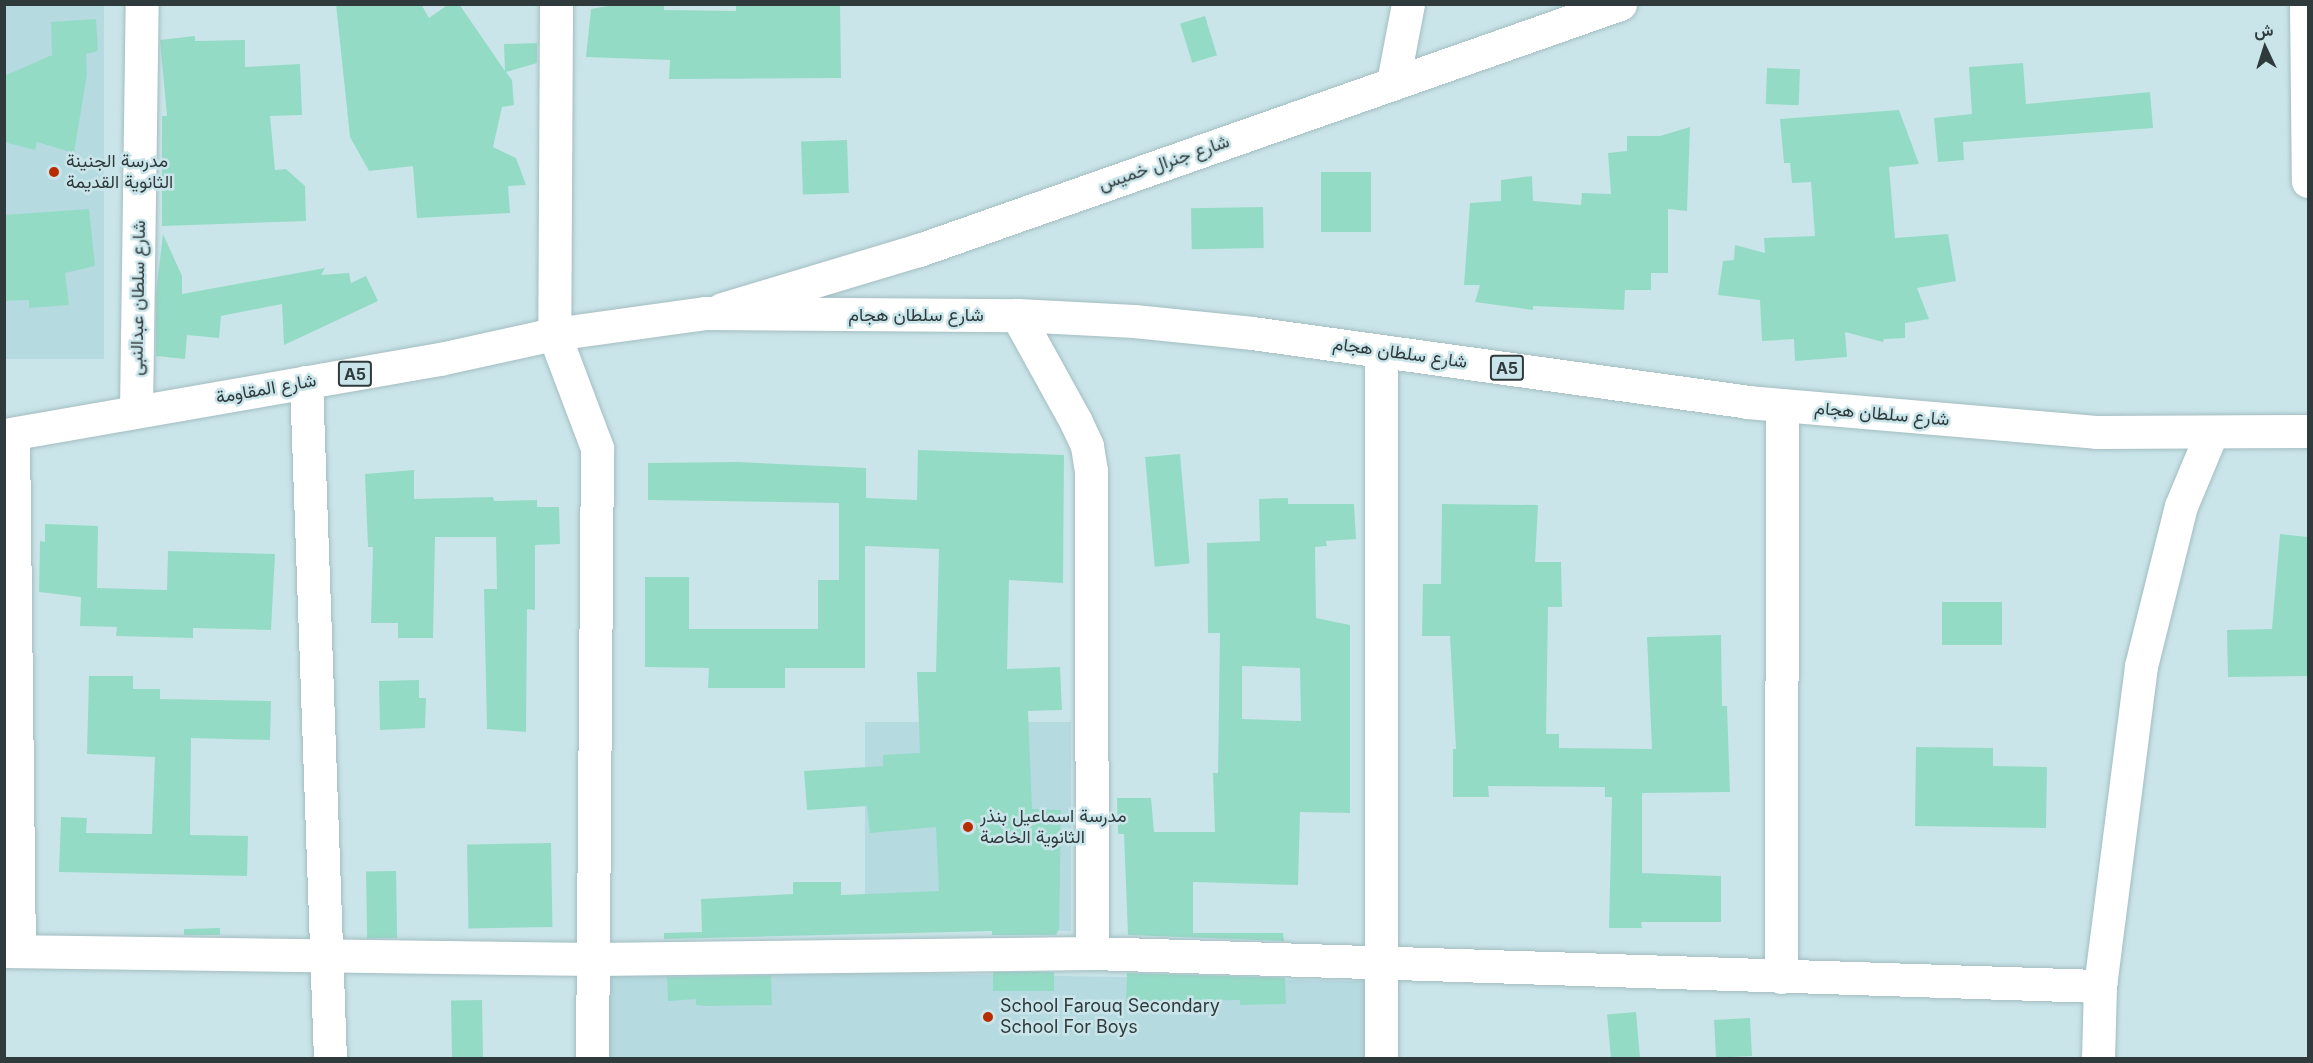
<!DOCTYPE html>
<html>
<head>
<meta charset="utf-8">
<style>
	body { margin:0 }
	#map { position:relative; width:2313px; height:1063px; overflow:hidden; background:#cae5e9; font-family:Inter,Vazirmatn,sans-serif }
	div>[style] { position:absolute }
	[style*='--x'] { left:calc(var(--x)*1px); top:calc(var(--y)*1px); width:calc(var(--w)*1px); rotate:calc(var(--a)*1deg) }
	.built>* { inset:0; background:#b5dae0; transform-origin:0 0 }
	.building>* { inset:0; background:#94dbc6; transform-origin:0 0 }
	.roads { filter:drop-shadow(0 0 2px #a3bdc1) drop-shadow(0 0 2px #a3bdc1) }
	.minor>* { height:33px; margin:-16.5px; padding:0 16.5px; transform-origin:16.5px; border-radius:16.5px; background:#fff }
	.major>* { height:33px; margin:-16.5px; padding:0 16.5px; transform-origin:16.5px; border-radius:16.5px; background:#fff }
	.highway>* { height:33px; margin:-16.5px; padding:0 16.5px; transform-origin:16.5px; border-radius:16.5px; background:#fff }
	.dots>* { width:16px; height:16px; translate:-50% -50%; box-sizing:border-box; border:3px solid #cae5e9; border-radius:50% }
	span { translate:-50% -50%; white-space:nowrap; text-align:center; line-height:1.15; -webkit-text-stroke:5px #cae5e9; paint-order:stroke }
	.shield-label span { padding:2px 4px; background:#cae5e9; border:2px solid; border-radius:4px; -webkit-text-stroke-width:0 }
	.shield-label { font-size:16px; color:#2f3a3c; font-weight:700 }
	.poi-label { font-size:18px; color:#2f3a3c }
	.left { translate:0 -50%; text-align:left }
	.street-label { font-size:18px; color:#2f3a3c }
	.frame { position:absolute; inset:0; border:6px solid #2f3a3c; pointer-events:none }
	.north { position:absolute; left:2235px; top:18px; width:60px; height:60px; -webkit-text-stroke:4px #cae5e9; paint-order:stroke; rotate:356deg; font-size:16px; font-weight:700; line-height:24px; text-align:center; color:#2f3a3c }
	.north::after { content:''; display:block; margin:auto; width:21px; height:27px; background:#2f3a3c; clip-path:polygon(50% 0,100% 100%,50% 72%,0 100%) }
</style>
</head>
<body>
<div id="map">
	<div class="built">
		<i style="left:5px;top:5px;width:99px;height:354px"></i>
		<i style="left:865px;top:722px;width:206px;height:209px"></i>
		<i style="left:605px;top:968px;width:768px;height:90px;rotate:1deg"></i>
	</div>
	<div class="building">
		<i style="clip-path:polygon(336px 4px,421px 4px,429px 18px,449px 4px,459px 4px,505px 71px,504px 44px,537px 43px,537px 63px,506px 72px,512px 80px,514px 105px,502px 107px,493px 147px,516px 158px,526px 185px,508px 186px,510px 213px,417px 218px,413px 166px,369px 171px,350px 137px)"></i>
		<i style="clip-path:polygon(620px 4px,664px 4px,664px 10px,736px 11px,736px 4px,840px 4px,841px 78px,669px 79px,670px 60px,586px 57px,591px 9px)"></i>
		<i style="left:1205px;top:16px;width:41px;height:26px;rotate:73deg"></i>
		<i style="clip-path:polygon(96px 19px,98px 51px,86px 54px,87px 74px,74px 153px,37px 142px,35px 150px,4px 142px,4px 76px,52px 55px,51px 22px)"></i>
		<i style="clip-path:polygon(195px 36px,195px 41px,245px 40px,245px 67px,300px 64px,302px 115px,270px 116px,275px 170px,286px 169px,305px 186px,306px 221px,162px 226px,162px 116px,167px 116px,160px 40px)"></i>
		<i style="clip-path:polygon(2023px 63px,2026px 104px,2150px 92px,2153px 128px,1963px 142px,1964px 160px,1938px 162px,1934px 118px,1972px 114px,1969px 67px)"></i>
		<i style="left:1767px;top:68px;width:33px;height:36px;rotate:2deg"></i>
		<i style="clip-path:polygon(1899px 110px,1919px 164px,1889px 167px,1895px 238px,1948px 234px,1956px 281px,1917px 288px,1929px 319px,1905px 323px,1905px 338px,1884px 339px,1883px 342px,1845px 332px,1847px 357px,1795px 361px,1794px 339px,1762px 341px,1760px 300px,1718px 295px,1723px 261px,1734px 260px,1735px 245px,1765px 253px,1764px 238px,1815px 236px,1811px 182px,1792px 183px,1790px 163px,1784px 163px,1780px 119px)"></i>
		<i style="clip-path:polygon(1690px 127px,1687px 211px,1668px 209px,1668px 273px,1651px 273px,1651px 290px,1625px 290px,1624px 310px,1533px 306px,1533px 310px,1475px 302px,1480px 285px,1464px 285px,1470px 203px,1501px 201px,1501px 180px,1532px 176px,1533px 201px,1581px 205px,1582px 193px,1611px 194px,1608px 153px,1627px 151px,1627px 136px,1660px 136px)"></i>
		<i style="left:847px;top:140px;width:53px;height:46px;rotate:88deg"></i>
		<i style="left:1371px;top:172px;width:60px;height:50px;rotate:90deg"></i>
		<i style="left:1263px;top:207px;width:41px;height:72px;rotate:89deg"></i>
		<i style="clip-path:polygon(89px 209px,95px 266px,65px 273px,69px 305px,29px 308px,29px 300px,4px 301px,4px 215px)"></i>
		<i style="clip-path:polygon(163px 234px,182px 276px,182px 294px,325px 268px,321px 275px,349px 273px,351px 283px,366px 276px,378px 301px,284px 345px,282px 304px,221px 316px,219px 338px,187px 335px,185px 359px,156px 356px,156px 293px)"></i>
		<i style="clip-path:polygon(918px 450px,1064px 455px,1063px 583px,1009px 580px,1007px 669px,1060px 667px,1062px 710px,1028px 711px,1032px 809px,1061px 810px,1059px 929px,1056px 935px,992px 935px,992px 931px,664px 939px,664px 933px,702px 932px,701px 899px,793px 894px,793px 882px,841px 882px,841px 895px,939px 891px,936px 827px,870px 833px,867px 806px,807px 810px,804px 771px,883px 766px,883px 755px,920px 753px,917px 672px,936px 672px,939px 549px,865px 546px,865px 668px,785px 668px,785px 688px,708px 688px,709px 668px,645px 667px,645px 577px,689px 577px,689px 629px,818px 629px,818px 580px,839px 580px,839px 503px,648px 500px,648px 463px,738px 462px,866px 468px,866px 498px,917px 500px)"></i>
		<i style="left:1180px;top:454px;width:110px;height:35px;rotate:85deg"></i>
		<i style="clip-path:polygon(414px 470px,414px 499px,493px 497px,494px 501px,537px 500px,537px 507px,559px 507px,560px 544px,535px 545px,535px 610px,527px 609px,526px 732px,487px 729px,484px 589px,497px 589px,496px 537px,435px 537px,433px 638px,398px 638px,398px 623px,371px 623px,373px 547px,368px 547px,365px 474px)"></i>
		<i style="clip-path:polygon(evenodd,1288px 498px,1288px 504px,1354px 504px,1356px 539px,1326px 541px,1327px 546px,1315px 547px,1316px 618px,1350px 625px,1350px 813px,1300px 812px,1298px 885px,1193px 882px,1193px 933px,1283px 933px,1284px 941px,1128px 935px,1124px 834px,1118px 834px,1117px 798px,1151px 798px,1154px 832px,1215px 832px,1213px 773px,1218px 773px,1220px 633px,1208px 633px,1207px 543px,1260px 541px,1259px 499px,1288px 498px,1242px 666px,1300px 668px,1301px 721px,1242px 719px,1242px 666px)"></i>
		<i style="clip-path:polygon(1442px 504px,1538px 505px,1535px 562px,1561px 562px,1562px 607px,1548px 607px,1546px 734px,1559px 734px,1559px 748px,1652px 749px,1647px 637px,1721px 635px,1722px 706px,1727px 706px,1730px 792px,1642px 793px,1642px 873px,1721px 876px,1721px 922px,1641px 922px,1642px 928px,1609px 928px,1612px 797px,1605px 797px,1605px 787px,1488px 786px,1489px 797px,1453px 797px,1453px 749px,1456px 749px,1450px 636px,1422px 636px,1423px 584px,1441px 584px)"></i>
		<i style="clip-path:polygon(45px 524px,98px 526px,97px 588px,167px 590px,168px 551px,275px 554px,271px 630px,193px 628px,193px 638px,116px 636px,117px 627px,80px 626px,81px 597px,39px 592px,40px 541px,45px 542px)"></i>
		<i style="clip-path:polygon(2280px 534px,2308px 537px,2308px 676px,2228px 677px,2227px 630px,2272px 629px)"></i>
		<i style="left:1942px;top:602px;width:60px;height:43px"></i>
		<i style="clip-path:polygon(89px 676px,133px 676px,133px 689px,160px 689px,160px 699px,271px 701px,270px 740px,191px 738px,190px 835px,248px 836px,247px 876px,59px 872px,61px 817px,87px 818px,86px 833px,152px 834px,155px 757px,87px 754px)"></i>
		<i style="clip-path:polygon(419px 680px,419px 698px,426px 698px,425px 728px,380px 730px,379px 681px)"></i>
		<i style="clip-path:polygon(1916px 747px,1993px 748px,1993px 766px,2047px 767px,2046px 828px,1915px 826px)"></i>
		<i style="left:551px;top:843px;width:84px;height:84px;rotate:89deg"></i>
		<i style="left:396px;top:871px;width:67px;height:30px;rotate:89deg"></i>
		<i style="clip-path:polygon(220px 928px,220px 935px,184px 935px,184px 929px)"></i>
		<i style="left:1054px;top:972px;width:19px;height:61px;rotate:90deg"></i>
		<i style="clip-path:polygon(1127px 973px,1285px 978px,1286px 1004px,1240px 1005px,1240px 1000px,1126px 1002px)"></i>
		<i style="clip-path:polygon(771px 976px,772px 1005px,706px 1006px,696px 1005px,696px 999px,668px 1001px,667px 977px)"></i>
		<i style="left:482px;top:1000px;width:59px;height:31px;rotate:89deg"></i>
		<i style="left:1636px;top:1012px;width:47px;height:29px;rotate:85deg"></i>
		<i style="left:1750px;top:1018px;width:38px;height:36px;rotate:87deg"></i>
	</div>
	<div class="roads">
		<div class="minor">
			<i style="--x:556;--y:4;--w:330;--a:90.3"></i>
			<i style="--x:554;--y:334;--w:122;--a:69.3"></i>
			<i style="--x:597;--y:448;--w:610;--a:90.47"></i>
			<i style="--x:2306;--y:4;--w:177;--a:89.4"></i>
			<i style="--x:1393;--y:82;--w:79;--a:-79.1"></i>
			<i style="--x:1017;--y:315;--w:122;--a:61.1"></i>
			<i style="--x:1076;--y:422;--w:26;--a:65"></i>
			<i style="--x:1087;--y:446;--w:25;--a:81"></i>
			<i style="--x:1091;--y:471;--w:482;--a:89.9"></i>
			<i style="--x:306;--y:382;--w:676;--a:87.97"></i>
			<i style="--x:136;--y:411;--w:407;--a:-89.2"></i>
			<i style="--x:13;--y:434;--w:517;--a:89.34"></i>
			<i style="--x:4;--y:951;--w:590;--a:0.78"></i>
			<i style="--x:594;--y:959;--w:498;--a:-0.7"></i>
			<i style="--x:1092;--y:953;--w:1009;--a:1.88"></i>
			<i style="--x:1781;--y:977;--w:572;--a:-89.9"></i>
			<i style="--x:1381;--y:1058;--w:707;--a:-90"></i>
		</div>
		<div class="major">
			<i style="--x:722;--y:309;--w:206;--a:-16.7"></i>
			<i style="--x:919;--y:250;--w:743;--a:-19.34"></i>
			<i style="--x:2098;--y:1058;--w:72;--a:-88.4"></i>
			<i style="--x:2100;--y:986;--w:323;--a:-82.7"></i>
			<i style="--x:2141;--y:666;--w:165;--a:-76"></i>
			<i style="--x:2181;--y:506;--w:80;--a:-67.3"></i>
		</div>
		<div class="highway">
			<i style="--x:4;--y:435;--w:443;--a:-9.9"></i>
			<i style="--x:440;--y:359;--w:117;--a:-12.4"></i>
			<i style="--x:554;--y:334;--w:152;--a:-7.9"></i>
			<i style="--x:705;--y:313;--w:312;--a:0.4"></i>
			<i style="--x:1017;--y:315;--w:117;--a:2.9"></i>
			<i style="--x:1134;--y:321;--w:119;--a:5.8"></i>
			<i style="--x:1252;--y:333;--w:500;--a:7.9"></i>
			<i style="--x:1747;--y:402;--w:350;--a:4.9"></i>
			<i style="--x:2096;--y:432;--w:212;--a:-0.3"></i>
		</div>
	</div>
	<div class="dots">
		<i style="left:54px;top:172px;background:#b72d00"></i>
		<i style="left:968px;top:827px;background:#b72d00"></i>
		<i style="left:988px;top:1017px;background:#b72d00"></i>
	</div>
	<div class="shield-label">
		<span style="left:1507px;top:368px">A5</span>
		<span style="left:355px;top:374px">A5</span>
	</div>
	<div class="poi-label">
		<span class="left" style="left:66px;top:172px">مدرسة الجنينة<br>الثانوية القديمة</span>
		<span class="left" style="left:980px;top:827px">مدرسة اسماعيل بنذر<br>الثانوية الخاصة</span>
		<span class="left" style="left:1000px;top:1017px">School Farouq Secondary<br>School For Boys</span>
	</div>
	<div class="street-label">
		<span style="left:1164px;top:163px;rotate:-19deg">شارع جنرال خميس</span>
		<span style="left:138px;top:298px;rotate:-89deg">شارع سلطان عبدالنبى</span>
		<span style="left:916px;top:315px">شارع سلطان هجام</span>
		<span style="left:1400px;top:353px;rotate:8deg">شارع سلطان هجام</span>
		<span style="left:266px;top:389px;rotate:-10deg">شارع المقاومة</span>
		<span style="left:1882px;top:414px;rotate:5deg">شارع سلطان هجام</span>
	</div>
	<div class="frame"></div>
	<div class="north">ش</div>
</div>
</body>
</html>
